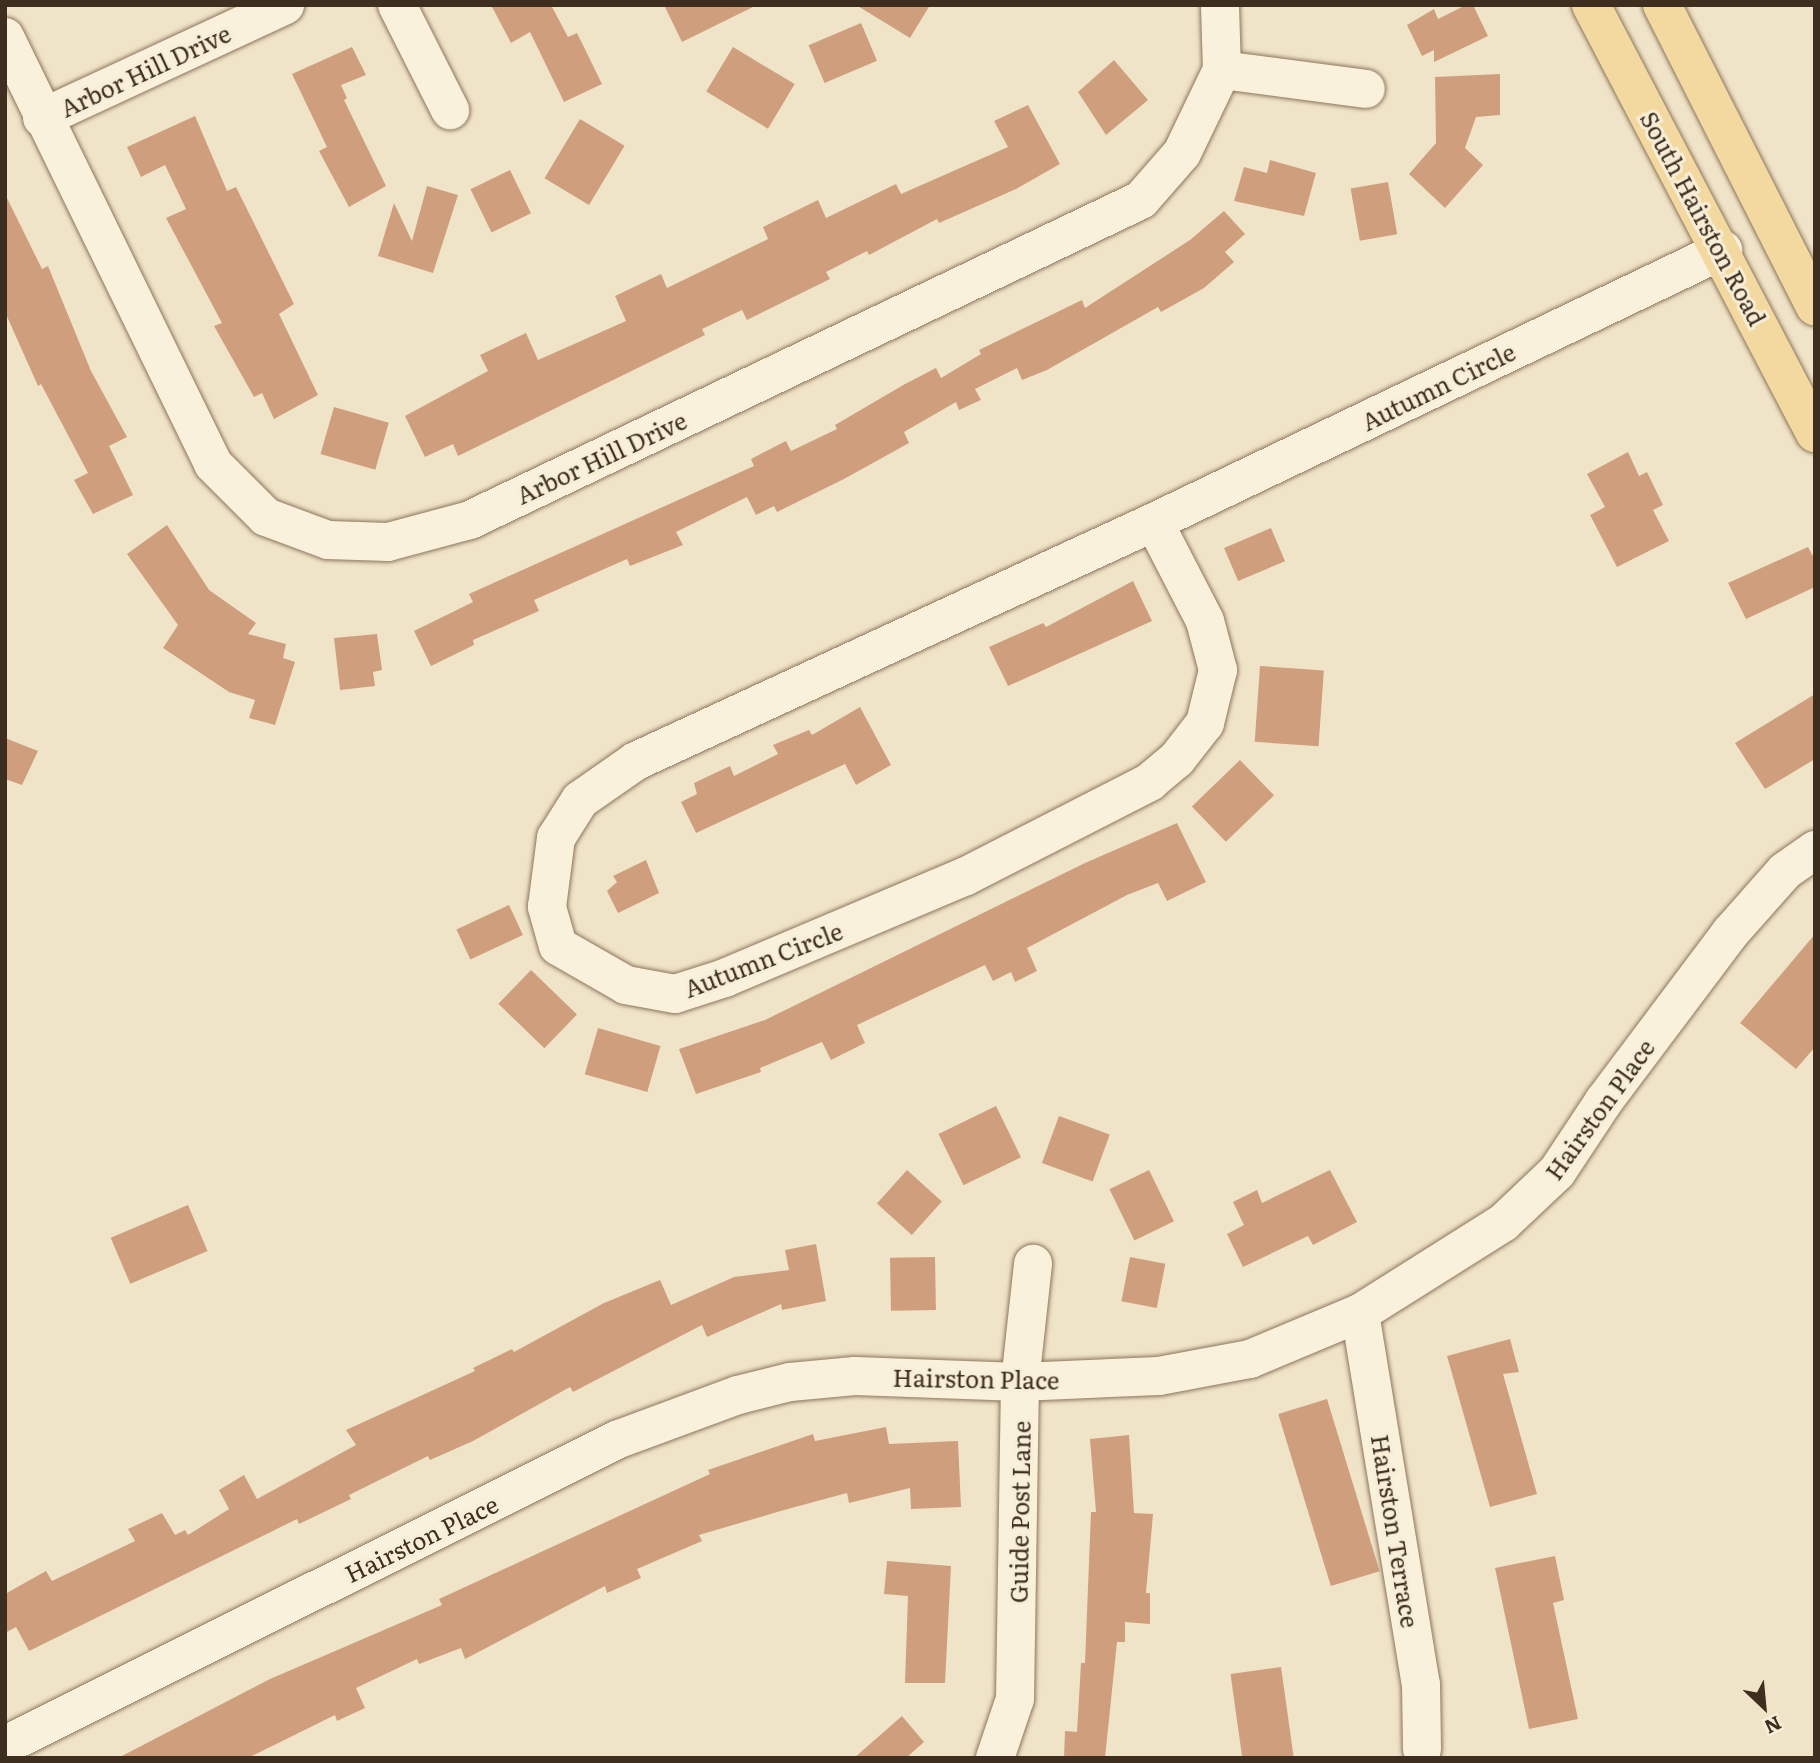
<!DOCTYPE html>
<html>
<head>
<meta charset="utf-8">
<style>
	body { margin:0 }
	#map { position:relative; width:1820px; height:1763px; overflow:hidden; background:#f0e4c8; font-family:Literata,serif }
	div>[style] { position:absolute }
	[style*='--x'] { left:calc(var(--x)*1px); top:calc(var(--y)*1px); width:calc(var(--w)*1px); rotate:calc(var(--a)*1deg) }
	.building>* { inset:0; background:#cf9f7d; transform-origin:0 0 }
	.roads { filter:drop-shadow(0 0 2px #8d765c) drop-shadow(0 0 2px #8d765c) }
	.minor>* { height:38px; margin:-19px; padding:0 19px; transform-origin:19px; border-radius:19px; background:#faf1dc }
	.major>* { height:38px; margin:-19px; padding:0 19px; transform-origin:19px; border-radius:19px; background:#f3d9a0 }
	span { translate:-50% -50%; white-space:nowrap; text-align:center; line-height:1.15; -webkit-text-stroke:6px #f7eed8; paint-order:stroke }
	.street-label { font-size:24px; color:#3d2e20 }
	.frame { position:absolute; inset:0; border:7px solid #3d2e20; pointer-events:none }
	.north { position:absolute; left:1729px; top:1672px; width:70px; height:70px; -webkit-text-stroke:5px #f7eed8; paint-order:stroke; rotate:154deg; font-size:19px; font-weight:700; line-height:28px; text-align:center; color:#3d2e20 }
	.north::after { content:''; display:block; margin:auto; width:24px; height:32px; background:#3d2e20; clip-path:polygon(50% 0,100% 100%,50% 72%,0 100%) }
</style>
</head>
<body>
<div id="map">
	<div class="building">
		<i style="clip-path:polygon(491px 5px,551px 5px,568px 37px,577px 33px,602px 84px,564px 102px,530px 32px,511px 43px)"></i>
		<i style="clip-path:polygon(664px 5px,757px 5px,682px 42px)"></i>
		<i style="clip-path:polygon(856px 5px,930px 5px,910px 38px)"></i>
		<i style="clip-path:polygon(1466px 5px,1473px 5px,1488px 36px,1434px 62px,1434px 50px,1422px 56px,1407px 25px,1434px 9px,1438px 19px)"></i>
		<i style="left:861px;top:23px;width:41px;height:57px;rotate:67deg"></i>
		<i style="clip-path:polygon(352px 47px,366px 75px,341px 85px,347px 98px,344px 100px,386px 186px,349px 207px,319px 151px,327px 147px,292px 74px)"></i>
		<i style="left:733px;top:47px;width:72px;height:52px;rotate:31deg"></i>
		<i style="clip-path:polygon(1114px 60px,1148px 100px,1106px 135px,1078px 92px)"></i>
		<i style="clip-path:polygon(1500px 74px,1500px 115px,1476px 117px,1465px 148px,1483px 165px,1445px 208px,1409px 174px,1436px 143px,1435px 77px)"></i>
		<i style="clip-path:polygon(1028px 105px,1060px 164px,1016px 189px,939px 223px,937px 219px,869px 255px,867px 251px,826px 272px,830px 279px,747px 320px,742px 310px,702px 329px,705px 335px,458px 456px,453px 444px,425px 457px,405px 416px,488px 371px,480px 355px,526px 333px,538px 360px,626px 321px,615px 296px,661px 274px,667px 288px,768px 239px,763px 227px,818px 200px,826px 218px,896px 184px,901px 194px,1008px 147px,994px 121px)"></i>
		<i style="clip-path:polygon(195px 116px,227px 191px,236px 187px,294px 304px,279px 314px,318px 395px,274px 419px,262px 393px,254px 397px,214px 326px,222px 323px,166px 218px,186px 209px,165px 165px,141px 177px,127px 147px)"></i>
		<i style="left:580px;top:119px;width:52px;height:69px;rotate:31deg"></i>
		<i style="clip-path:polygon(1270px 160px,1316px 173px,1304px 216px,1234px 201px,1244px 167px,1267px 173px)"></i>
		<i style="left:510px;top:170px;width:48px;height:44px;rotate:64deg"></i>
		<i style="left:1388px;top:182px;width:53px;height:38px;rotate:80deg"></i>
		<i style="clip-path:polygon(427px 186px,458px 195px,433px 273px,378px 256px,394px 203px,412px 241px)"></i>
		<i style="clip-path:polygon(5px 194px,42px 269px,48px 266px,91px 371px,127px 437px,109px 446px,133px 495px,93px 514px,74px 480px,88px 473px,41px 384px,38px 386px,5px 312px)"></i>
		<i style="clip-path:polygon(1224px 211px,1245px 234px,1225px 252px,1234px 262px,1204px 288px,1161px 312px,1158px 307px,1047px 370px,1022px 380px,1017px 368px,975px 389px,981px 400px,959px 410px,956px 402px,904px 432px,909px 443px,844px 479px,777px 512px,774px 506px,756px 515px,747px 497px,676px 532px,683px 545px,630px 566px,627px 559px,534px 600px,539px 611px,473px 640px,474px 645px,431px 666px,414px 631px,473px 602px,469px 594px,754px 466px,751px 459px,786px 441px,791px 451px,837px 429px,835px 425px,905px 384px,936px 368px,941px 378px,981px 354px,979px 350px,1082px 300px,1085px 308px,1190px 240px)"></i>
		<i style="left:334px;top:407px;width:57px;height:49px;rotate:16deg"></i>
		<i style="clip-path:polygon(1628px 452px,1639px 476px,1647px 472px,1663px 505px,1653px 510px,1669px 541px,1617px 567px,1590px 515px,1605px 507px,1587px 474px)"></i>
		<i style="clip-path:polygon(167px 525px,209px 590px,256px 623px,248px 634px,286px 644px,283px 658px,295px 662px,275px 725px,249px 718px,255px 700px,229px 692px,163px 648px,178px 625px,127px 554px)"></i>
		<i style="left:1271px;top:528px;width:36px;height:51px;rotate:67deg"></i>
		<i style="clip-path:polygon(1808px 547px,1815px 560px,1815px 587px,1746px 619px,1728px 583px)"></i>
		<i style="clip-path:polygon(1133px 581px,1152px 621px,1008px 686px,989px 647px,1043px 623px,1046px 627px)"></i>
		<i style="clip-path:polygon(377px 634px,382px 670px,373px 672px,375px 686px,340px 690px,334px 638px)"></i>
		<i style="left:1260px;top:666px;width:64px;height:76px;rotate:4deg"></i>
		<i style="clip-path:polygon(1815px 694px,1815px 759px,1765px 789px,1735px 743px)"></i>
		<i style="clip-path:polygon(860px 707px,891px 765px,856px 785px,845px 764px,696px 833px,681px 802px,697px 794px,694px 783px,730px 766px,734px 776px,778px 754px,773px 745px,809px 730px,812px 735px)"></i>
		<i style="clip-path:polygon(5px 738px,38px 751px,22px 785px,5px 779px)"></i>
		<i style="left:1240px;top:760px;width:49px;height:67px;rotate:46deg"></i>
		<i style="clip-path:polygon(1177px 823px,1206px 882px,1167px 901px,1158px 883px,1127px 895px,1027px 948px,1037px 971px,1015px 982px,1011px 972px,993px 981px,985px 965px,857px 1025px,865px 1043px,831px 1060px,822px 1042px,760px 1068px,761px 1072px,696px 1094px,679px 1049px,765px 1020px,1085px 863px)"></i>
		<i style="clip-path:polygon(646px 860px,659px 893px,618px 913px,607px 891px,617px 882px,613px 876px)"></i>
		<i style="left:509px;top:905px;width:33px;height:58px;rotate:65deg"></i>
		<i style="clip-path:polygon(1815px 934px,1815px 1047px,1796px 1069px,1740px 1023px)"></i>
		<i style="left:531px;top:970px;width:64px;height:47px;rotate:44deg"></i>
		<i style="left:598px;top:1028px;width:65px;height:48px;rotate:16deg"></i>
		<i style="left:996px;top:1106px;width:57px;height:64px;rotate:64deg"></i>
		<i style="left:1059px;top:1116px;width:54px;height:50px;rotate:20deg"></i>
		<i style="left:907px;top:1170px;width:47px;height:45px;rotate:42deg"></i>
		<i style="left:1149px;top:1170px;width:57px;height:44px;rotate:64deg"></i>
		<i style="clip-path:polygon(1330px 1170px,1357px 1222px,1313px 1245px,1308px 1236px,1243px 1267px,1227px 1234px,1244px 1225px,1233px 1202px,1257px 1190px,1262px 1203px)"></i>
		<i style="left:188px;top:1205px;width:50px;height:84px;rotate:67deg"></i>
		<i style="clip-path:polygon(816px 1244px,826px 1301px,782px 1310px,781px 1304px,707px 1337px,702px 1325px,573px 1392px,570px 1387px,473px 1441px,430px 1460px,428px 1456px,349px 1495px,351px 1499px,299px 1524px,297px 1519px,29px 1651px,16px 1627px,5px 1633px,5px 1594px,46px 1571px,52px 1581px,135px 1541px,128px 1529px,162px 1513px,175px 1535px,185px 1530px,188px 1535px,229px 1509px,219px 1490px,244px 1475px,257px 1499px,356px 1445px,346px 1430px,475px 1371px,473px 1368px,512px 1349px,514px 1352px,604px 1303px,660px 1280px,671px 1305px,734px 1277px,789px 1270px,785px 1250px)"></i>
		<i style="left:935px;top:1257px;width:53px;height:45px;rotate:89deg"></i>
		<i style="left:1130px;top:1257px;width:36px;height:45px;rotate:11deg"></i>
		<i style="clip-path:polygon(1510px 1339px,1519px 1372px,1503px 1374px,1537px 1494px,1490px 1507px,1447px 1356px)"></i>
		<i style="left:1327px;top:1399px;width:180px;height:51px;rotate:73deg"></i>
		<i style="clip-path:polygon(886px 1427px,889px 1444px,958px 1441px,961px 1507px,911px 1509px,910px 1488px,849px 1503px,847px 1493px,784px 1510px,699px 1535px,702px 1541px,637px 1569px,641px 1578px,607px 1593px,605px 1586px,465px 1659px,461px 1648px,419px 1664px,417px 1659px,356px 1688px,365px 1708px,337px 1721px,335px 1715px,248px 1758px,118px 1758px,270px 1679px,442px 1605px,439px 1599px,710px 1474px,708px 1470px,813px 1434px,815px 1441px)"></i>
		<i style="clip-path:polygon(1129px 1435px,1134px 1513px,1153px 1514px,1146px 1593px,1150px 1593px,1150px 1624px,1125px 1622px,1125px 1642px,1117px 1642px,1105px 1758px,1064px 1758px,1065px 1731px,1077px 1732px,1081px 1663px,1085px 1663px,1091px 1512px,1096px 1512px,1090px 1439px)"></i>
		<i style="clip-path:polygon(1555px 1556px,1564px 1600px,1553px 1603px,1578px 1719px,1529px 1729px,1495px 1568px)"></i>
		<i style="clip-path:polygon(887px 1561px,951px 1566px,945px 1683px,905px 1683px,908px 1596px,884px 1594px)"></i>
		<i style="left:1281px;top:1667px;width:92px;height:51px;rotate:82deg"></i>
		<i style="clip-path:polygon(902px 1716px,924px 1742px,906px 1758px,854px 1758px)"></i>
	</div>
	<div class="roads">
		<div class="minor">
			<i style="--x:397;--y:5;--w:118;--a:63.2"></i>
			<i style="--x:5;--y:37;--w:475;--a:64"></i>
			<i style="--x:213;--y:464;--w:75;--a:45"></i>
			<i style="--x:266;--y:517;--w:66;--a:20.4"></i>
			<i style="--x:328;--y:540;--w:60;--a:1.9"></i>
			<i style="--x:388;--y:542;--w:85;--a:-15"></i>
			<i style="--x:470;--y:520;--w:743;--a:-25.5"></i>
			<i style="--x:1141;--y:200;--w:62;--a:-48.9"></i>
			<i style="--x:1182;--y:153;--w:92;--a:-64.3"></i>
			<i style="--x:1222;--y:70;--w:65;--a:-91.8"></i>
			<i style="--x:1222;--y:70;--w:145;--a:7.5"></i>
			<i style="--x:42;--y:118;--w:268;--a:-24.9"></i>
			<i style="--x:1154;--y:522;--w:111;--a:62.7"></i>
			<i style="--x:1205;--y:621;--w:51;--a:75.1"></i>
			<i style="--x:1218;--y:670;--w:55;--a:103.8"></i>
			<i style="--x:1205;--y:723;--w:46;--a:127.9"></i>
			<i style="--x:1177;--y:759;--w:35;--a:140"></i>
			<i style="--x:1150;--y:782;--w:207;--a:152.9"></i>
			<i style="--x:966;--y:876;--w:262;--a:157.1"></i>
			<i style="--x:725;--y:978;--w:52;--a:162.3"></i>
			<i style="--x:675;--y:994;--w:50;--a:-169.6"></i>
			<i style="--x:626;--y:985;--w:78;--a:-150.2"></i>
			<i style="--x:558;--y:946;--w:41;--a:-105.8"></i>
			<i style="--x:547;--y:907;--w:70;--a:-82.6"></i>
			<i style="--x:556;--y:838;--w:45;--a:-57.7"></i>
			<i style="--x:580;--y:800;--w:68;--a:-34.9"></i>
			<i style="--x:636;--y:761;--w:570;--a:-24.77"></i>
			<i style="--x:1154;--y:522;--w:631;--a:-25.55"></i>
			<i style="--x:1360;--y:1313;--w:376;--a:80.7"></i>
			<i style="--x:1421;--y:1684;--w:65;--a:89.1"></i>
			<i style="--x:5;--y:1745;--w:686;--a:-26.49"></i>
			<i style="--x:619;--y:1439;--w:127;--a:-20.3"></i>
			<i style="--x:738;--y:1395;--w:54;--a:-14"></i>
			<i style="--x:790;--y:1382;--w:65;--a:-5.3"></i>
			<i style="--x:855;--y:1376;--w:165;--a:2.1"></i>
			<i style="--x:1020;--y:1382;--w:139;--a:-2.5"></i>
			<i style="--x:1159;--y:1376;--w:93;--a:-10.6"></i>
			<i style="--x:1250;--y:1359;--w:119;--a:-22.7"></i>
			<i style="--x:1360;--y:1313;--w:169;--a:-32.2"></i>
			<i style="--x:1503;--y:1223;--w:74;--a:-43.4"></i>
			<i style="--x:1557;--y:1172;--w:85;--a:-56.5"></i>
			<i style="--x:1604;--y:1101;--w:211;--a:-53.1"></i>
			<i style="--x:1731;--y:932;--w:81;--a:-48.5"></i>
			<i style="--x:1785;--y:871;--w:37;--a:-35"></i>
			<i style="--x:995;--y:1758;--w:62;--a:-71.3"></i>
			<i style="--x:1015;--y:1699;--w:317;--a:-89.1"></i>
			<i style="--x:1020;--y:1382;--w:119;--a:-83.7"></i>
		</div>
		<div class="major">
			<i style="--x:1591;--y:5;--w:483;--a:62.4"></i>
			<i style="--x:1662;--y:5;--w:338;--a:63.1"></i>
		</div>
	</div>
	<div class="street-label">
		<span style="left:145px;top:70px;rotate:-25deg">Arbor Hill Drive</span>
		<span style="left:1704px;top:218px;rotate:62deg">South Hairston Road</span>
		<span style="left:1438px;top:386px;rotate:-26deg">Autumn Circle</span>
		<span style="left:601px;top:457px;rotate:-25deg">Arbor Hill Drive</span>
		<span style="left:763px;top:959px;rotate:-21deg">Autumn Circle</span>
		<span style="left:1599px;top:1109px;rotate:-54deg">Hairston Place</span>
		<span style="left:976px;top:1378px;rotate:1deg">Hairston Place</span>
		<span style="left:1019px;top:1512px;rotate:-89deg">Guide Post Lane</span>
		<span style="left:1396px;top:1531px;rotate:81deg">Hairston Terrace</span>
		<span style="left:421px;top:1538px;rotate:-26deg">Hairston Place</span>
	</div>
	<div class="frame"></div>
	<div class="north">N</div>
</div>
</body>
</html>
